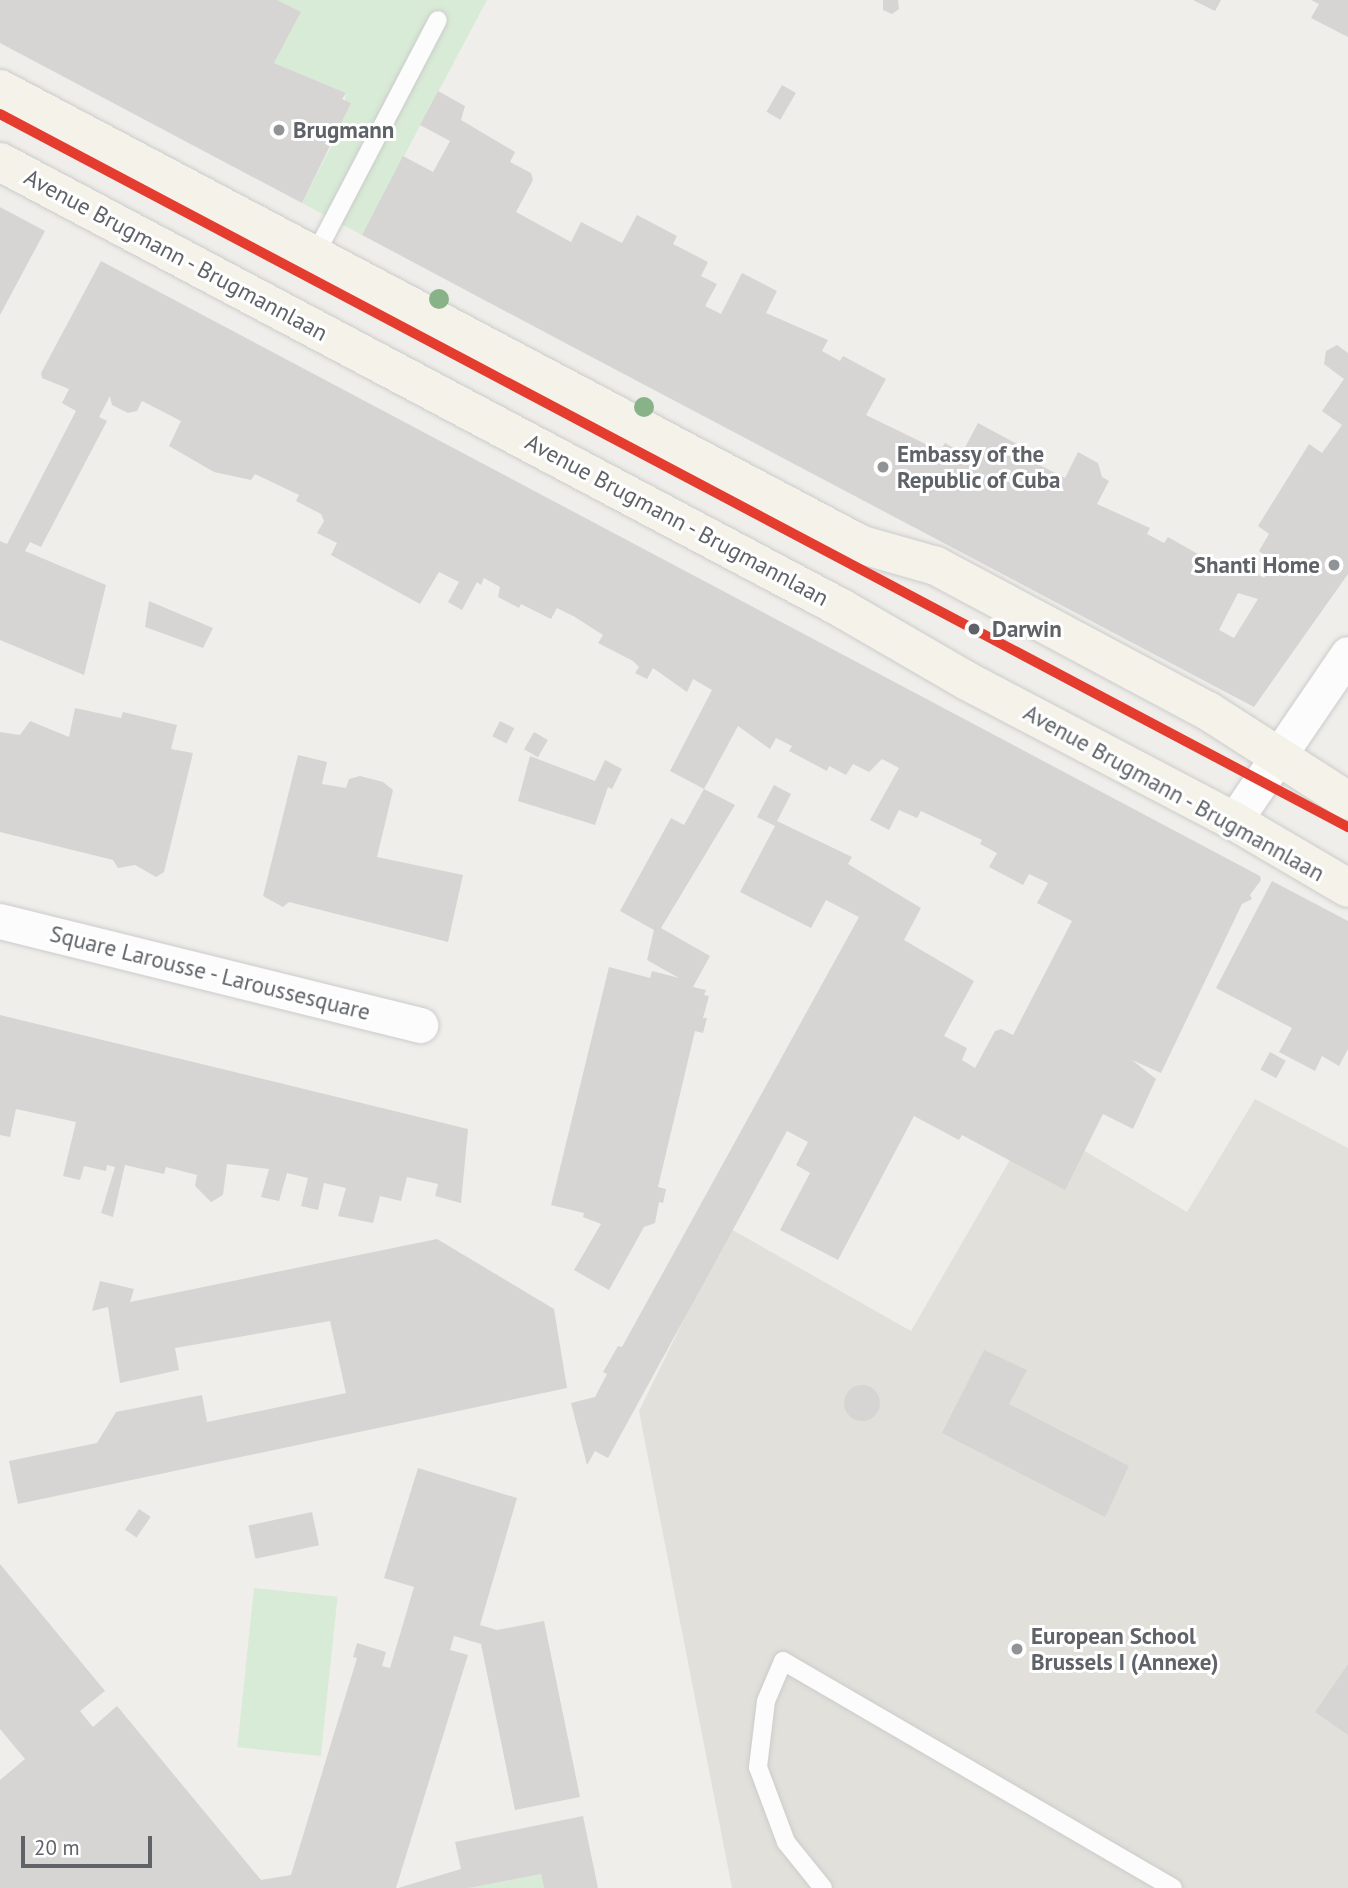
<!DOCTYPE html>
<html>
<head>
<meta charset="utf-8">
<style>
	body { margin:0 }
	#map { position:relative; width:1348px; height:1888px; overflow:hidden; background:#efeeea; font-family:"PT Sans",sans-serif }
	div>[style] { position:absolute }
	[style*='--x'] { left:calc(var(--x)*1px); top:calc(var(--y)*1px); width:calc(var(--w)*1px); rotate:calc(var(--a)*1deg) }
	.education>* { inset:0; background:#e2e0da }
	.green>* { inset:0; background:#d8ebd6; transform-origin:0 0 }
	.building>* { inset:0; background:#d6d5d3; transform-origin:0 0 }
	.round { border-radius:50% }
	.roads { filter:drop-shadow(0 0 2px #cbcccc) drop-shadow(0 0 2px #cbcccc) }
	.lane>* { height:18px; margin:-9px; padding:0 9px; transform-origin:9px; border-radius:9px; background:#fdfcfc }
	.street>* { height:35px; margin:-17.5px; padding:0 17.5px; transform-origin:17.5px; border-radius:17.5px; background:#fdfcfc }
	.primary>* { height:38px; margin:-19px; padding:0 19px; transform-origin:19px; border-radius:19px; background:#f4f2e9 }
	.tram-1>* { height:10px; margin:-5px; padding:0 5px; transform-origin:5px; border-radius:5px; background:#e43c2e }
	.trees>* { width:20px; height:20px; margin:-10px; border-radius:50%; background:#88b388 }
	.dots>* { width:19px; height:19px; translate:-50% -50%; box-sizing:border-box; border:4px solid #fff; border-radius:50% }
	span { translate:-50% -50%; white-space:nowrap; text-align:center; line-height:1.15; -webkit-text-stroke:6px #fff; paint-order:stroke }
	.poi-label { font-size:23px; color:#5f6368; font-weight:700 }
	.left { translate:0 -50%; text-align:left }
	.right { translate:-100% -50%; text-align:right }
	.street-label { font-size:23px; color:#5f6368 }
	.stop-label { font-size:23px; color:#5f6368; font-weight:700 }
	.scale { position:absolute; left:21px; top:1836px; width:131px; height:32px; box-sizing:border-box; border:4px solid #5f6368; border-top:0; padding-left:9px; font-size:21px; line-height:24px; white-space:nowrap; color:#5f6368; -webkit-text-stroke:5px #fff; paint-order:stroke }
</style>
</head>
<body>
<div id="map">
	<div class="education">
		<i style="clip-path:polygon(1255px 1099px,1348px 1148px,1348px 1888px,732px 1888px,639px 1411px,729px 1228px,911px 1331px,1033px 1120px,1187px 1212px)"></i>
	</div>
	<div class="green">
		<i style="clip-path:polygon(277px 0,487px 0,362px 235px,302px 203px,340px 129px,346px 93px,274px 63px,301px 12px)"></i>
		<i style="left:254px;top:1588px;width:84px;height:160px;rotate:6deg"></i>
		<i style="clip-path:polygon(541px 1874px,544px 1888px,469px 1888px)"></i>
	</div>
	<div class="building">
		<i style="clip-path:polygon(0 0,277px 0,301px 12px,274px 63px,346px 93px,342px 99px,351px 103px,302px 203px,0 43px)"></i>
		<i style="clip-path:polygon(883px 0,898px 0,899px 9px,892px 14px,883px 10px)"></i>
		<i style="clip-path:polygon(1193px 0,1221px 0,1215px 11px)"></i>
		<i style="clip-path:polygon(1311px 0,1348px 0,1348px 37px,1311px 18px,1319px 4px)"></i>
		<i style="left:782px;top:85px;width:16px;height:31px;rotate:30deg"></i>
		<i style="clip-path:polygon(evenodd,438px 91px,465px 106px,461px 120px,515px 152px,510px 162px,531px 173px,533px 180px,516px 212px,571px 242px,581px 222px,622px 243px,637px 215px,677px 236px,673px 244px,708px 262px,701px 276px,717px 284px,705px 306px,721px 314px,742px 273px,777px 291px,766px 313px,828px 340px,822px 351px,840px 361px,843px 356px,886px 379px,866px 415px,940px 451px,945px 443px,962px 453px,978px 423px,1028px 450px,1024px 457px,1065px 478px,1078px 452px,1098px 463px,1102px 477px,1109px 481px,1097px 504px,1150px 528px,1147px 534px,1164px 543px,1168px 537px,1226px 570px,1232px 559px,1264px 578px,1275px 563px,1259px 551px,1269px 534px,1258px 526px,1309px 444px,1322px 453px,1342px 425px,1322px 411px,1344px 379px,1324px 364px,1326px 351px,1337px 345px,1348px 353px,1348px 574px,1254px 707px,569px 345px,362px 235px,403px 156px,433px 172px,450px 141px,420px 125px,438px 91px,1238px 593px,1258px 599px,1234px 638px,1219px 630px,1238px 593px)"></i>
		<i style="clip-path:polygon(0 207px,45px 231px,0 315px)"></i>
		<i style="clip-path:polygon(101px 261px,1260px 876px,1261px 880px,1250px 895px,1252px 899px,1242px 904px,1161px 1073px,1132px 1060px,1156px 1079px,1133px 1129px,1103px 1114px,1065px 1190px,962px 1135px,959px 1140px,914px 1116px,838px 1260px,780px 1230px,810px 1173px,796px 1165px,808px 1142px,787px 1131px,608px 1458px,595px 1451px,587px 1465px,571px 1403px,595px 1397px,607px 1374px,603px 1372px,618px 1346px,622px 1347px,859px 917px,826px 900px,811px 928px,740px 892px,775px 826px,757px 817px,774px 785px,791px 794px,777px 821px,852px 857px,848px 864px,921px 908px,904px 940px,974px 981px,944px 1036px,967px 1048px,962px 1060px,975px 1068px,995px 1031px,1001px 1029px,1013px 1035px,1072px 921px,1037px 903px,1048px 883px,1029px 874px,1023px 885px,989px 867px,997px 853px,980px 844px,982px 840px,921px 811px,917px 818px,899px 810px,889px 830px,870px 820px,899px 768px,882px 759px,869px 772px,853px 764px,846px 775px,829px 766px,827px 771px,789px 751px,792px 746px,776px 738px,770px 749px,738px 726px,704px 789px,735px 805px,661px 928px,710px 956px,693px 987px,706px 990px,704px 995px,709px 996px,703px 1018px,707px 1018px,703px 1033px,695px 1031px,658px 1187px,666px 1189px,663px 1203px,659px 1202px,655px 1223px,644px 1227px,609px 1290px,574px 1270px,601px 1224px,583px 1217px,584px 1213px,551px 1205px,609px 967px,650px 978px,652px 971px,679px 978px,647px 960px,654px 930px,620px 911px,671px 818px,684px 825px,704px 789px,670px 771px,712px 690px,693px 679px,687px 692px,653px 668px,647px 679px,635px 673px,639px 667px,633px 661px,598px 643px,603px 635px,575px 617px,557px 608px,551px 619px,521px 604px,519px 608px,498px 597px,500px 587px,484px 578px,481px 585px,477px 582px,462px 610px,448px 602px,459px 582px,439px 572px,420px 604px,331px 555px,337px 543px,317px 533px,324px 521px,321px 514px,296px 501px,299px 495px,255px 474px,251px 480px,214px 472px,169px 446px,181px 421px,142px 401px,137px 411px,128px 413px,112px 405px,110px 396px,99px 417px,107px 421px,41px 547px,30px 542px,25px 551px,106px 585px,84px 675px,0 640px,0 541px,7px 544px,76px 411px,62px 403px,69px 389px,42px 378px,41px 373px)"></i>
		<i style="clip-path:polygon(149px 601px,213px 628px,203px 648px,145px 627px)"></i>
		<i style="clip-path:polygon(75px 708px,121px 718px,123px 712px,177px 725px,171px 749px,193px 753px,164px 872px,156px 877px,135px 865px,118px 868px,113px 860px,0 832px,0 732px,20px 735px,30px 721px,69px 737px)"></i>
		<i style="left:500px;top:721px;width:16px;height:17px;rotate:27deg"></i>
		<i style="left:534px;top:732px;width:16px;height:20px;rotate:30deg"></i>
		<i style="clip-path:polygon(298px 755px,327px 762px,322px 784px,346px 788px,349px 779px,360px 776px,383px 782px,393px 790px,377px 857px,463px 875px,448px 942px,289px 902px,283px 907px,263px 896px)"></i>
		<i style="clip-path:polygon(530px 756px,595px 781px,605px 760px,622px 769px,612px 789px,608px 787px,595px 825px,518px 801px)"></i>
		<i style="clip-path:polygon(1272px 881px,1348px 921px,1348px 1049px,1339px 1066px,1322px 1056px,1315px 1071px,1279px 1052px,1292px 1028px,1216px 988px)"></i>
		<i style="clip-path:polygon(0 1015px,468px 1129px,461px 1203px,435px 1196px,438px 1184px,407px 1177px,401px 1201px,380px 1196px,373px 1223px,338px 1216px,346px 1188px,324px 1183px,318px 1210px,301px 1206px,308px 1178px,287px 1173px,279px 1201px,261px 1197px,269px 1169px,227px 1164px,223px 1195px,211px 1202px,195px 1186px,197px 1175px,166px 1167px,164px 1174px,125px 1165px,113px 1217px,101px 1213px,115px 1167px,107px 1165px,106px 1171px,84px 1166px,80px 1180px,63px 1176px,76px 1122px,16px 1109px,10px 1137px,0 1135px)"></i>
		<i style="left:1270px;top:1052px;width:18px;height:20px;rotate:29deg"></i>
		<i style="clip-path:polygon(437px 1239px,554px 1309px,567px 1388px,18px 1504px,9px 1461px,97px 1443px,116px 1412px,202px 1395px,207px 1422px,346px 1393px,330px 1321px,175px 1348px,179px 1370px,120px 1383px,108px 1307px,92px 1311px,100px 1281px,134px 1289px,130px 1302px)"></i>
		<i style="clip-path:polygon(984px 1350px,1027px 1370px,1009px 1404px,1129px 1466px,1105px 1517px,942px 1433px)"></i>
		<i class="round" style="left:844px;top:1385px;width:36px;height:36px"></i>
		<i style="clip-path:polygon(418px 1468px,517px 1498px,480px 1625px,497px 1630px,544px 1621px,580px 1797px,515px 1810px,481px 1644px,454px 1636px,450px 1650px,468px 1655px,396px 1888px,0 1888px,0 1780px,25px 1759px,0 1729px,0 1564px,105px 1691px,80px 1711px,93px 1727px,117px 1706px,261px 1880px,291px 1875px,357px 1658px,353px 1657px,357px 1643px,386px 1652px,382px 1666px,390px 1668px,414px 1587px,384px 1578px)"></i>
		<i style="left:139px;top:1509px;width:14px;height:25px;rotate:34deg"></i>
		<i style="left:312px;top:1512px;width:34px;height:65px;rotate:78deg"></i>
		<i style="clip-path:polygon(1348px 1664px,1348px 1735px,1315px 1712px)"></i>
		<i style="clip-path:polygon(583px 1816px,598px 1888px,544px 1888px,541px 1874px,469px 1888px,398px 1888px,461px 1869px,455px 1842px)"></i>
	</div>
	<div class="roads">
		<div class="lane">
			<i style="--x:315;--y:255;--w:265;--a:-62.4"></i>
			<i style="--x:823;--y:1888;--w:59;--a:-128.8"></i>
			<i style="--x:786;--y:1842;--w:80;--a:-110.5"></i>
			<i style="--x:758;--y:1767;--w:66;--a:-83.1"></i>
			<i style="--x:766;--y:1701;--w:43;--a:-67"></i>
			<i style="--x:783;--y:1661;--w:451;--a:30.2"></i>
		</div>
		<div class="street">
			<i style="--x:1234;--y:821;--w:202;--a:-55.7"></i>
			<i style="--x:0;--y:921;--w:433;--a:13.9"></i>
		</div>
		<div class="primary">
			<i style="--x:0;--y:89;--w:975;--a:27.88"></i>
			<i style="--x:862;--y:545;--w:77;--a:15.8"></i>
			<i style="--x:936;--y:566;--w:308;--a:28.1"></i>
			<i style="--x:1208;--y:711;--w:166;--a:32.7"></i>
			<i style="--x:0;--y:162;--w:954;--a:27.93"></i>
			<i style="--x:843;--y:609;--w:143;--a:30.1"></i>
			<i style="--x:967;--y:681;--w:301;--a:27.7"></i>
			<i style="--x:1234;--y:821;--w:132;--a:30.4"></i>
		</div>
	</div>
	<div class="tram-1">
		<i style="--x:0;--y:114;--w:1525;--a:27.88"></i>
	</div>
	<div class="trees">
		<i style="left:439px;top:299px"></i>
		<i style="left:644px;top:407px"></i>
	</div>
	<div class="dots">
		<i style="left:279px;top:130px;background:#919496"></i>
		<i style="left:883px;top:467px;background:#919496"></i>
		<i style="left:1334px;top:565px;background:#919496"></i>
		<i style="left:974px;top:629px;background:#5f6368"></i>
		<i style="left:1017px;top:1649px;background:#919496"></i>
	</div>
	<div class="poi-label">
		<span class="left" style="left:293px;top:130px">Brugmann</span>
		<span class="left" style="left:897px;top:467px">Embassy of the<br>Republic of Cuba</span>
		<span class="right" style="left:1320px;top:565px">Shanti Home</span>
		<span class="left" style="left:1031px;top:1649px">European School<br>Brussels I (Annexe)</span>
	</div>
	<div class="street-label">
		<span style="left:176px;top:255px;rotate:28deg">Avenue Brugmann - Brugmannlaan</span>
		<span style="left:677px;top:520px;rotate:28deg">Avenue Brugmann - Brugmannlaan</span>
		<span style="left:1174px;top:793px;rotate:29deg">Avenue Brugmann - Brugmannlaan</span>
		<span style="left:210px;top:973px;rotate:14deg">Square Larousse - Laroussesquare</span>
	</div>
	<div class="stop-label">
		<span class="left" style="left:992px;top:629px">Darwin</span>
	</div>
	<div class="scale">20 m</div>
</div>
</body>
</html>
